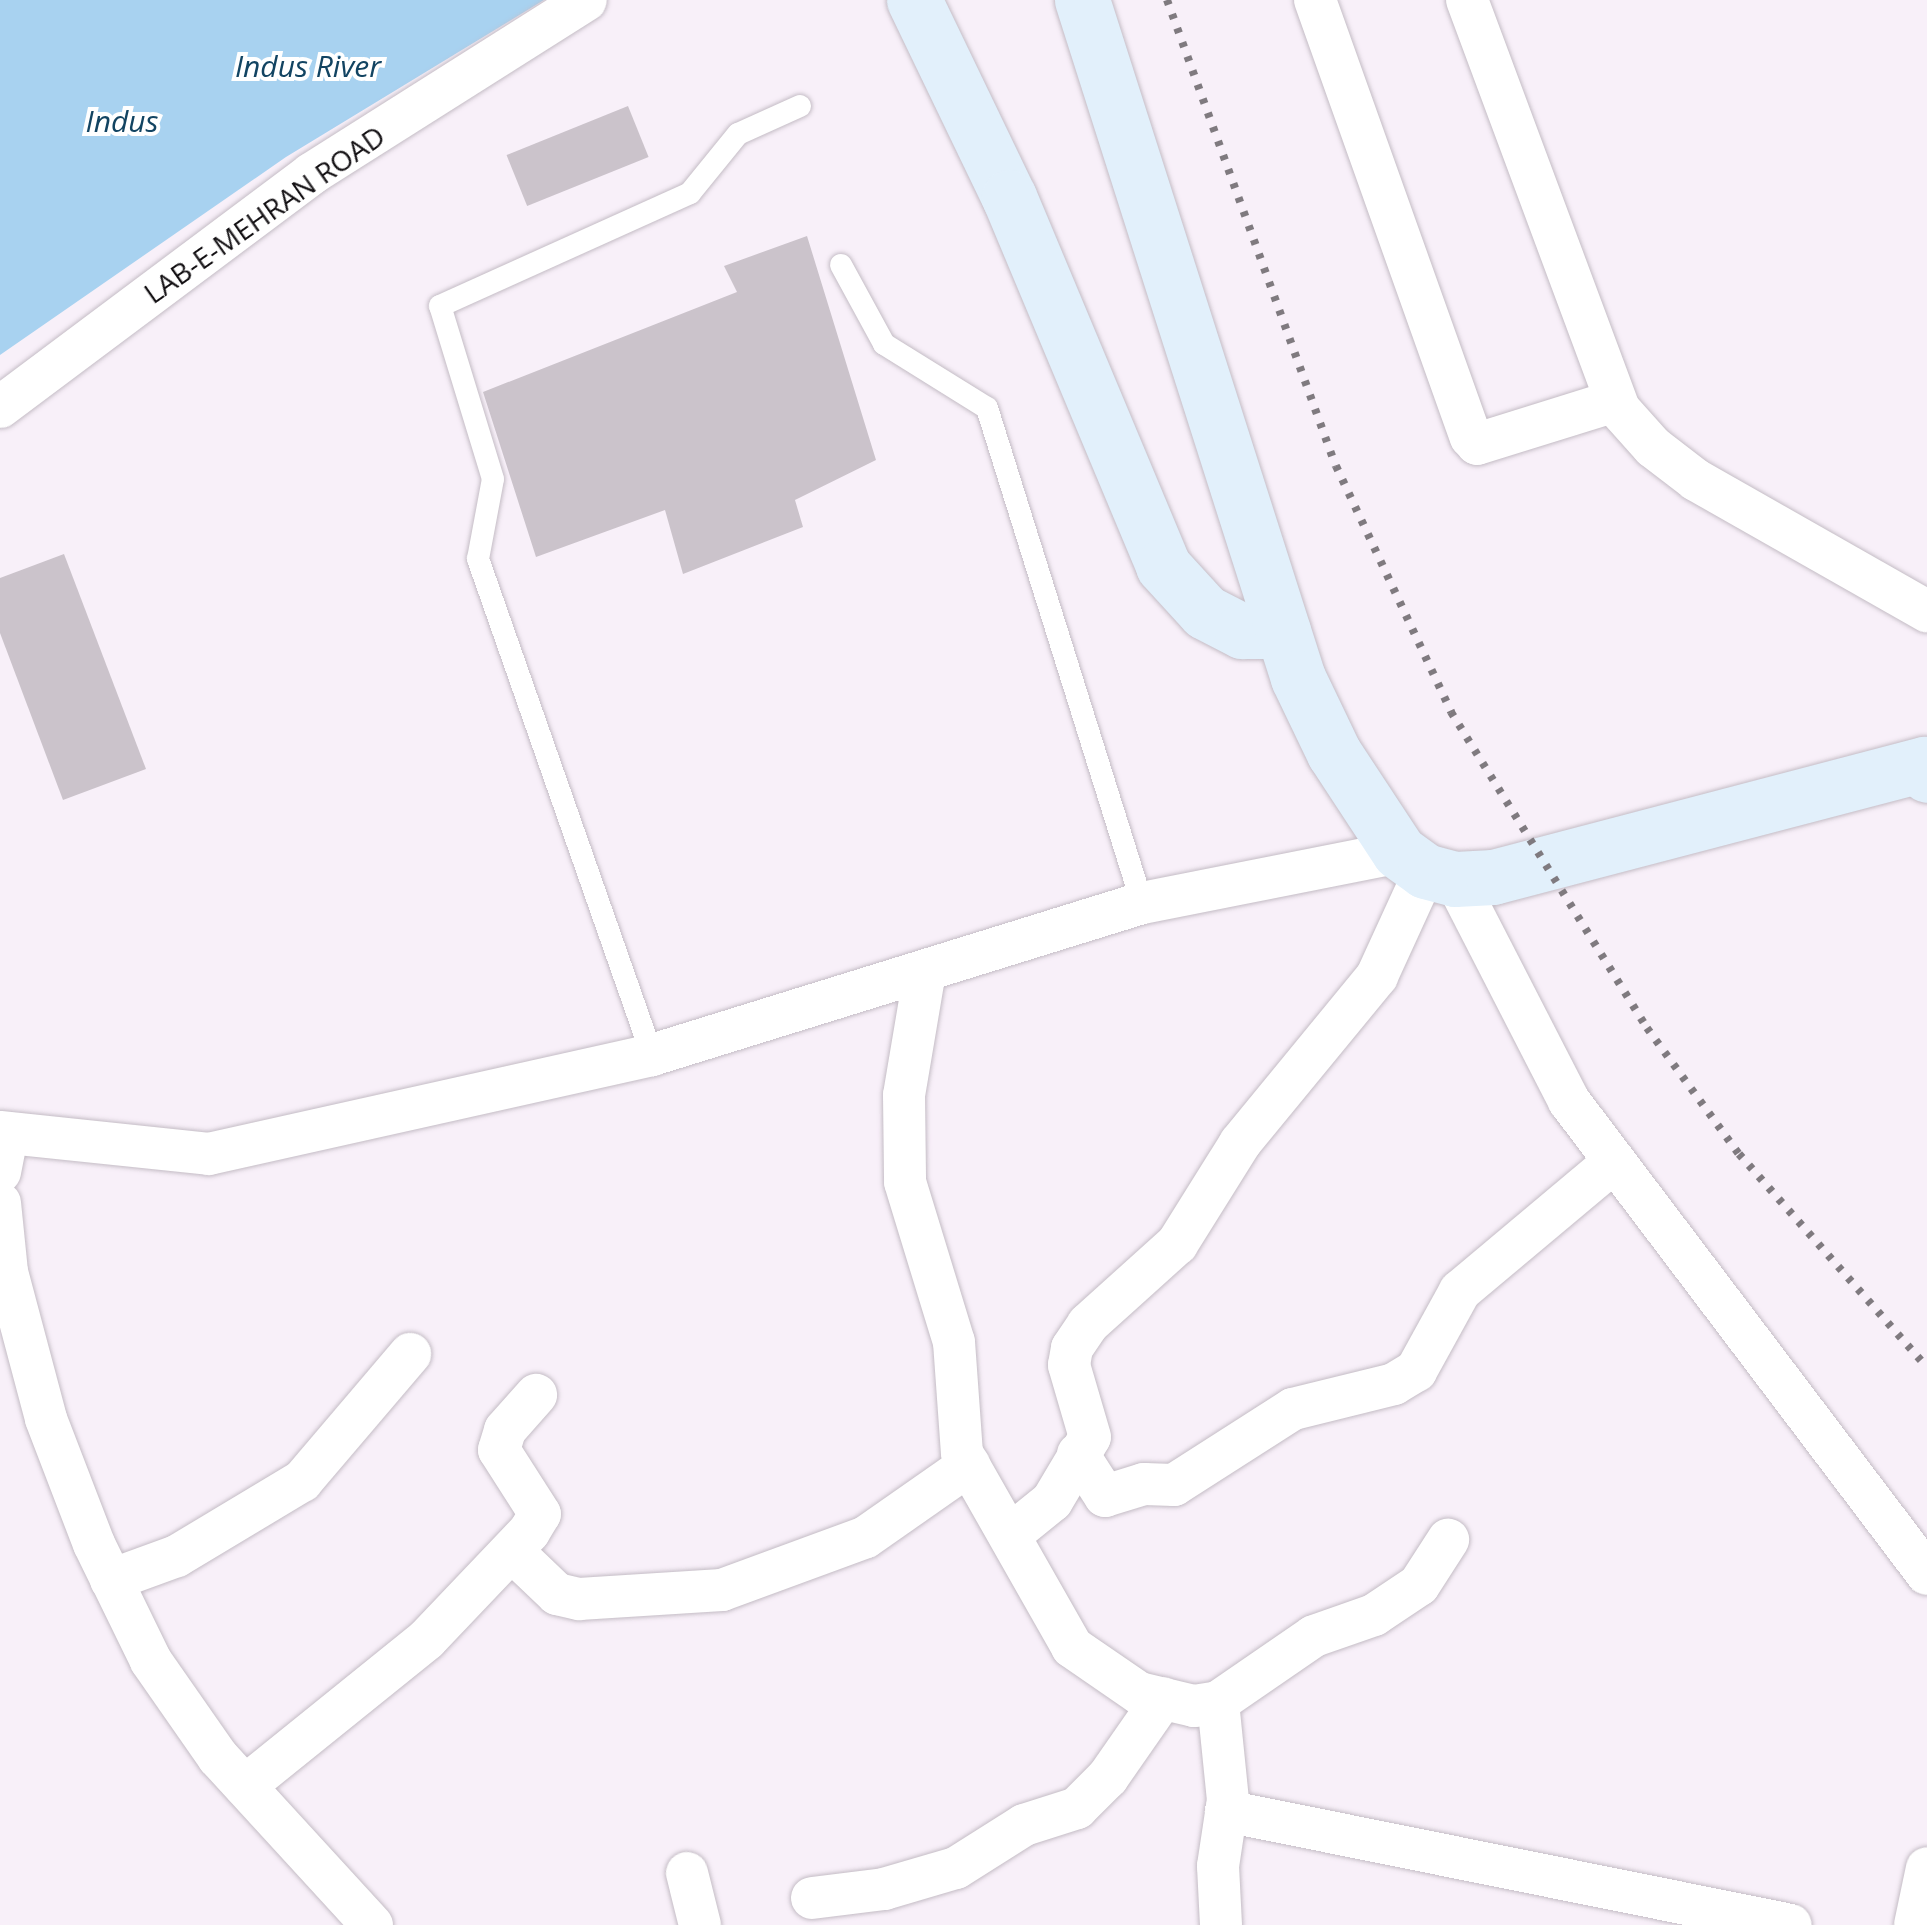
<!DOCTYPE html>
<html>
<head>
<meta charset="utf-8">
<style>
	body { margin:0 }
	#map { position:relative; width:1927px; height:1925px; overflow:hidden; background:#f8f0f9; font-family:"Open Sans",sans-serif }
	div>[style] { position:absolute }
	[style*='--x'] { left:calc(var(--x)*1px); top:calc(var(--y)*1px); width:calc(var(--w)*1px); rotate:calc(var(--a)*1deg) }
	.water>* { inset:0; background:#a8d2f0 }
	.building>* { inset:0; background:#cbc3cb; transform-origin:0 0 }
	.roads { filter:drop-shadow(0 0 2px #c4bcc5) drop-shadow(0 0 2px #c4bcc5) }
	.lane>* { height:22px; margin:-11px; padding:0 11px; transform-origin:11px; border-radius:11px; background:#fff }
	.street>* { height:42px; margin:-21px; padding:0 21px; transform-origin:21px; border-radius:21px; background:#fff }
	.secondary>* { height:55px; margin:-27.5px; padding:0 27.5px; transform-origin:27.5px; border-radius:27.5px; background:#e2f0fb }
	.rail>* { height:8px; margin-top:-4px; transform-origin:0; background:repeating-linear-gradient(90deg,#7f7a7f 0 5px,transparent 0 15px) }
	span { translate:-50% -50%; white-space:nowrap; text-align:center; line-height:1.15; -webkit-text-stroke:8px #fff; paint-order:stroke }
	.street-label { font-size:28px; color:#141114 }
	.water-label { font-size:30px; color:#124462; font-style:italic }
</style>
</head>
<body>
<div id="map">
	<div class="water">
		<i style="clip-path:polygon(0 0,544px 0,286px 157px,0 355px)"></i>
	</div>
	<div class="building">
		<i style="left:628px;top:106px;width:55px;height:131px;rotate:68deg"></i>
		<i style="clip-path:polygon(807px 236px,876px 460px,795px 500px,803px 527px,683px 574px,665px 510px,536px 557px,483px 392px,737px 292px,724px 266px)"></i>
		<i style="clip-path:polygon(64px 554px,146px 769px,63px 800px,0 633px,0 578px)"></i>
	</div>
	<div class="roads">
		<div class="lane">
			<i style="--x:841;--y:265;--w:90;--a:61.4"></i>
			<i style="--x:884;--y:344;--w:121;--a:31.9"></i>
			<i style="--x:987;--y:408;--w:519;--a:72.61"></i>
			<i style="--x:652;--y:1055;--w:526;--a:-109.33"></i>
			<i style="--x:478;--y:559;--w:81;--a:-79.4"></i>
			<i style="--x:493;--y:479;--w:181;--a:-107"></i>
			<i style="--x:440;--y:306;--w:274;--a:-24.3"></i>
			<i style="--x:690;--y:193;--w:76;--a:-50.9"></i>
			<i style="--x:738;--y:134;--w:68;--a:-24.3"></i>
		</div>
		<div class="street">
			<i style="--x:1315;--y:0;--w:464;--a:70.4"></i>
			<i style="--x:1471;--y:437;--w:9;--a:49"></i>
			<i style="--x:1477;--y:444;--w:145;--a:-17.3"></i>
			<i style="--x:1467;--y:0;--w:436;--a:69.6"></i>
			<i style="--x:1619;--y:409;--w:51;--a:48.2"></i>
			<i style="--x:1653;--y:447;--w:54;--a:37.5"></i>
			<i style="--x:1696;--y:480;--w:266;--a:29.6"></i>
			<i style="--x:0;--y:407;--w:389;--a:-36.8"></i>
			<i style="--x:311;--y:174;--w:325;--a:-32.3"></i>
			<i style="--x:1455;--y:879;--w:250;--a:62.8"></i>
			<i style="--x:1569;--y:1101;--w:593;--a:52.88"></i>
			<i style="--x:925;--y:971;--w:126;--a:99.6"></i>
			<i style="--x:904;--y:1095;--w:87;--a:89.3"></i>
			<i style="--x:905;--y:1182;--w:167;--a:73"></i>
			<i style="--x:954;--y:1342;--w:111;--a:85.9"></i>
			<i style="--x:962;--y:1453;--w:223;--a:60.4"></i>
			<i style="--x:1072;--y:1647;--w:81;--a:34.5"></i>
			<i style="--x:1139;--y:1693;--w:57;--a:13.3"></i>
			<i style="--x:1194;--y:1706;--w:24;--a:-9"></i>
			<i style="--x:1218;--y:1702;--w:116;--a:-34.5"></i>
			<i style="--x:1314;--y:1636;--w:64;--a:-19.3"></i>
			<i style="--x:1374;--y:1615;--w:54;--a:-33.7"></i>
			<i style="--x:1419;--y:1585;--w:54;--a:-57.2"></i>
			<i style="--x:0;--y:1132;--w:210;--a:6"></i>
			<i style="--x:209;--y:1154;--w:454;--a:-12.6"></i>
			<i style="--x:652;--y:1055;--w:513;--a:-17.23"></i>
			<i style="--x:1142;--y:903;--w:262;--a:-11.2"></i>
			<i style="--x:0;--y:1172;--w:37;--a:-79"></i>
			<i style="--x:0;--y:1203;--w:69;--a:84.2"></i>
			<i style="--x:7;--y:1272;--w:152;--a:75.1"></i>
			<i style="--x:46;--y:1419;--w:134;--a:69"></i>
			<i style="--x:94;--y:1544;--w:130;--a:64"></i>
			<i style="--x:151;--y:1661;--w:117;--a:55.1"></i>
			<i style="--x:218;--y:1757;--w:228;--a:47.5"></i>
			<i style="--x:1078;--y:1454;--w:50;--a:57.3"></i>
			<i style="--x:1105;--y:1496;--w:41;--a:-17.1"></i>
			<i style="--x:1144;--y:1484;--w:30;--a:2"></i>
			<i style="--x:1174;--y:1485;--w:141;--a:-32.6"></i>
			<i style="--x:1293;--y:1409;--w:104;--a:-13.9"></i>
			<i style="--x:1394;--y:1384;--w:26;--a:-31"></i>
			<i style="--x:1416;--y:1371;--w:91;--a:-61.2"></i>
			<i style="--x:1460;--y:1291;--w:201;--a:-40"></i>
			<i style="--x:1010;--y:1535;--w:54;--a:-39"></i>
			<i style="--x:1052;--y:1501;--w:74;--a:-59.3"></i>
			<i style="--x:1090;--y:1437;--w:75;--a:-106.3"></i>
			<i style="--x:1069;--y:1365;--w:17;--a:-80"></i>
			<i style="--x:1072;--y:1348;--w:29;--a:-56"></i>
			<i style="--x:1088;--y:1324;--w:120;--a:-42"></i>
			<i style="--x:1177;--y:1244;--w:119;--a:-58"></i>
			<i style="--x:1240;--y:1143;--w:216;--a:-50.6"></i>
			<i style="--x:1377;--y:976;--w:115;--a:-65.4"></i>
			<i style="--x:513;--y:1552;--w:61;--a:43.7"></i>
			<i style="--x:557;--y:1594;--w:23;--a:13"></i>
			<i style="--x:579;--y:1599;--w:143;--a:-3.6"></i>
			<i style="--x:722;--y:1590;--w:153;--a:-20.2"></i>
			<i style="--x:866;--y:1537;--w:126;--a:-35"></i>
			<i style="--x:111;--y:1580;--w:70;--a:-20"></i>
			<i style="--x:177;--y:1556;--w:146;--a:-31"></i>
			<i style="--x:302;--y:1481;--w:167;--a:-49.6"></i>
			<i style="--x:1218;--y:1702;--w:99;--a:84.2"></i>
			<i style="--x:1228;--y:1800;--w:67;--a:98.6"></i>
			<i style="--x:1218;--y:1866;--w:59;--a:87.1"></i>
			<i style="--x:245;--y:1786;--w:234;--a:-38.9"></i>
			<i style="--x:427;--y:1639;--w:148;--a:-46.4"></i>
			<i style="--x:529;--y:1532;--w:21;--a:-59"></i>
			<i style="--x:540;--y:1514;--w:76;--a:-122.6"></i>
			<i style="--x:499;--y:1450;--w:21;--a:-73"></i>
			<i style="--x:505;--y:1430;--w:47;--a:-48.5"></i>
			<i style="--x:1226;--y:1811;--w:576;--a:11.41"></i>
			<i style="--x:687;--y:1873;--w:54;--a:76"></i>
			<i style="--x:812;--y:1898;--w:73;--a:-7.1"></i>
			<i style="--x:884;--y:1889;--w:75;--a:-16.3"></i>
			<i style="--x:956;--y:1868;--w:80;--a:-32.3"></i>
			<i style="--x:1024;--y:1825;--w:56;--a:-17.8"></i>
			<i style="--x:1077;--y:1808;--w:44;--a:-45"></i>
			<i style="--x:1108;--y:1777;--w:96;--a:-55.2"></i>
			<i style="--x:1915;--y:1925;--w:58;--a:-78.1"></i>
		</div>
		<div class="secondary">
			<i style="--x:914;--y:0;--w:219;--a:64.3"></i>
			<i style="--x:1009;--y:197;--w:400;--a:67.3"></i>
			<i style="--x:1163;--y:566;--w:62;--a:47.6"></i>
			<i style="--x:1205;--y:612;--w:42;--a:27.2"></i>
			<i style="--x:1242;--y:631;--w:41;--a:0"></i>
			<i style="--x:1082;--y:0;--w:712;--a:72.33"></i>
			<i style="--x:1298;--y:678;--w:83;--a:64.4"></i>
			<i style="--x:1334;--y:753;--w:118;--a:56.7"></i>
			<i style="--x:1399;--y:852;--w:32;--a:36"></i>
			<i style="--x:1425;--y:871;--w:31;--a:15"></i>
			<i style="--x:1455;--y:879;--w:38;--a:-3"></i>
			<i style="--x:1493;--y:877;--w:446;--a:-14.7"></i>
			<i style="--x:1924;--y:764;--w:11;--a:75"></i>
		</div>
	</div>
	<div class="rail">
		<i style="--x:1167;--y:0;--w:496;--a:70.1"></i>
		<i style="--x:1336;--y:466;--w:272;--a:64.9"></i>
		<i style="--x:1451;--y:712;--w:372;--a:58.2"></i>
		<i style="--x:1647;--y:1028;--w:156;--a:53.9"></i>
		<i style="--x:1739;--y:1154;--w:284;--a:48.6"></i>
	</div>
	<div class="street-label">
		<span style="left:264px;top:214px;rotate:-35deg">LAB-E-MEHRAN ROAD</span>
	</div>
	<div class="water-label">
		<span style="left:308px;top:66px">Indus River</span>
		<span style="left:122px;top:121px">Indus</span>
	</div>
</div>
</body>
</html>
